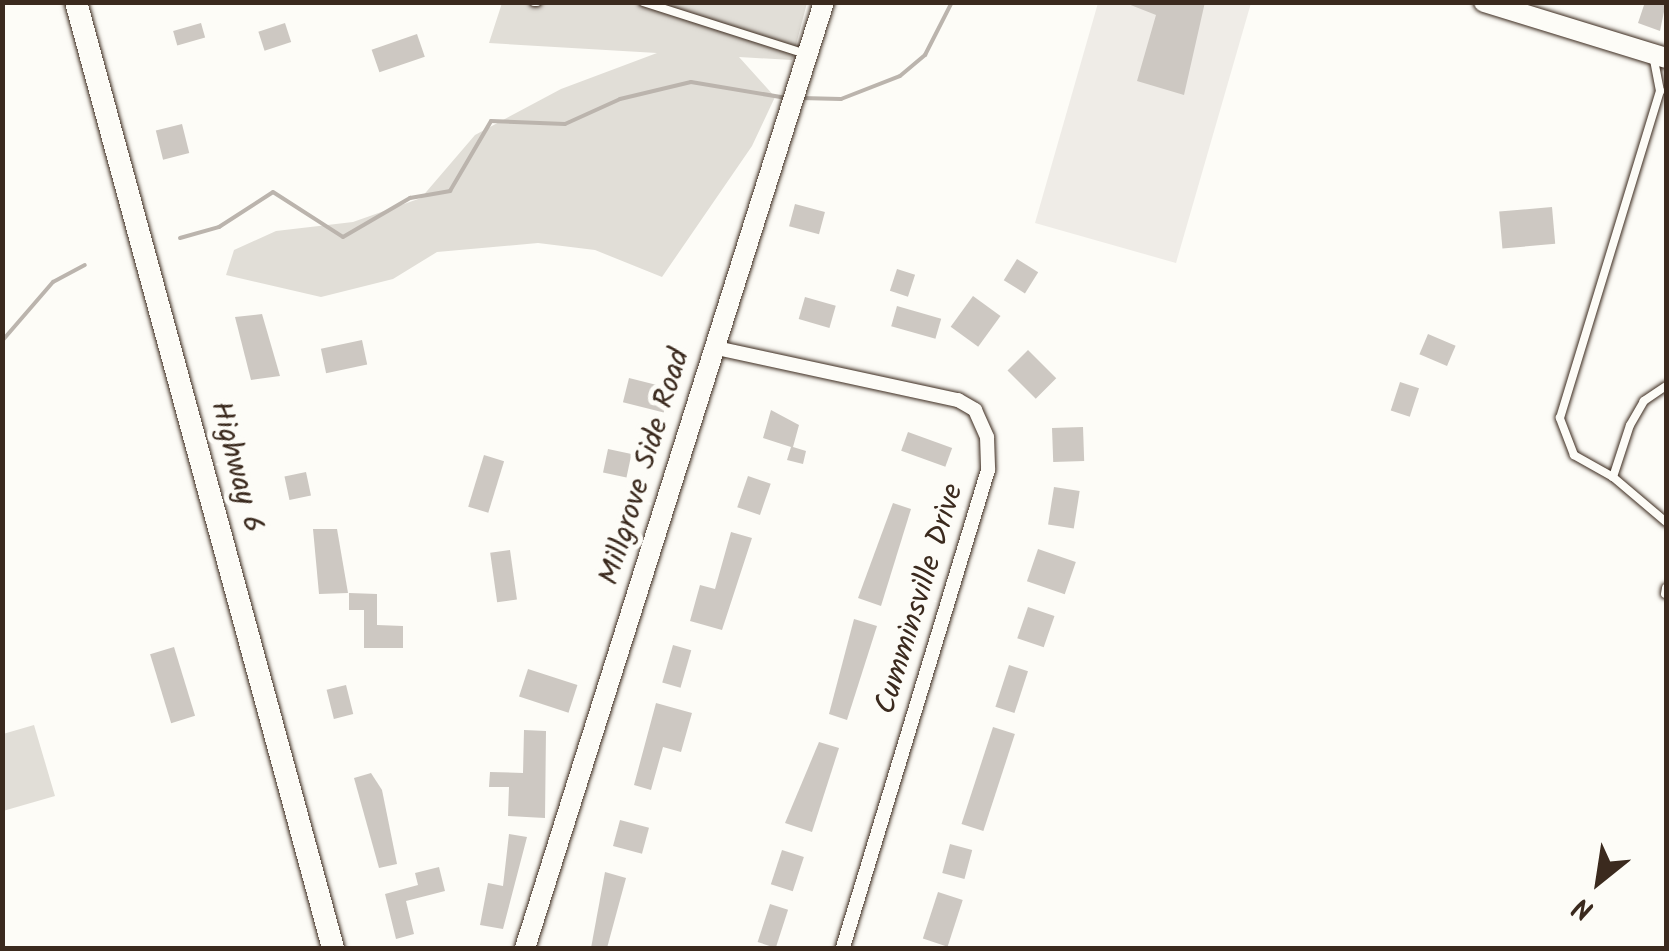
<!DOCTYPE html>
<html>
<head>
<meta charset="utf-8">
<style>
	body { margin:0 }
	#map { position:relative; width:1669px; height:951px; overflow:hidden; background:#fdfcf7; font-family:Kalam,sans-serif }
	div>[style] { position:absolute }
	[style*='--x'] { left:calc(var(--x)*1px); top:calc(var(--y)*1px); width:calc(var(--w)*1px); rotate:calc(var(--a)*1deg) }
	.built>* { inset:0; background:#efece7 }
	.green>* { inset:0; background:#e1ded7 }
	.stream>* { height:4px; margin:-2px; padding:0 2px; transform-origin:2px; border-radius:2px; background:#bbb4ad }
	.building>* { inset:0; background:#cdc8c2; transform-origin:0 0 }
	.roads { filter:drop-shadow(0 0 2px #3b2a1e) drop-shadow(0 0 2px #3b2a1e) }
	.service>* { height:8px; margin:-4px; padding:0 4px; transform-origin:4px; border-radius:4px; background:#fdfcf7 }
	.minor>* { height:14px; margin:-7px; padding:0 7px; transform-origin:7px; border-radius:7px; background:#fdfcf7 }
	.secondary>* { height:20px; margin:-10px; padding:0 10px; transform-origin:10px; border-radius:10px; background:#fdfcf7 }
	.trunk>* { height:22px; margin:-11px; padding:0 11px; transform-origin:11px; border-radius:11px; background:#fdfcf7 }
	span { translate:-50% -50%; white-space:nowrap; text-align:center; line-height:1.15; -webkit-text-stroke:10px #fdfcf7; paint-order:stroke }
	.street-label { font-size:30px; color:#3b2a1e }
	.frame { position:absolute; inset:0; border:5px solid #3b2a1e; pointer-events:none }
	.north { position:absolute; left:1549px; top:831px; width:100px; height:100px; -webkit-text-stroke:8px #fdfcf7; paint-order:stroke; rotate:210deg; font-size:28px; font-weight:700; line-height:40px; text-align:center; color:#3b2a1e }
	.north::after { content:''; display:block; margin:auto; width:35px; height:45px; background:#3b2a1e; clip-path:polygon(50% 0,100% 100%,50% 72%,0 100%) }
</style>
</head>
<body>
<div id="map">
	<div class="built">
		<i style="clip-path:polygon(1098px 3px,1251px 3px,1176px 263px,1035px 223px)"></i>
	</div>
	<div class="green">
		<i style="clip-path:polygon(502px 3px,807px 3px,792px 60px,739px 57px,775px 97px,752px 146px,662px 277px,595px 250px,538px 243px,437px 252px,393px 279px,321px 297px,226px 275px,234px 250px,276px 231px,353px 222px,421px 198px,475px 135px,561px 89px,657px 53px,489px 43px)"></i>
		<i style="clip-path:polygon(34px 725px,55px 796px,3px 811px,3px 734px)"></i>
	</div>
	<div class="stream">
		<i style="--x:801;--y:98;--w:40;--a:1.4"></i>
		<i style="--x:841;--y:99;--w:63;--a:-21.3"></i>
		<i style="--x:900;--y:76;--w:33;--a:-40"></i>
		<i style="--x:925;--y:55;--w:59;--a:-63"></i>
		<i style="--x:180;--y:238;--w:41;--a:-15.8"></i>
		<i style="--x:219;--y:227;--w:64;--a:-32.9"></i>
		<i style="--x:273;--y:192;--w:83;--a:32.7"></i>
		<i style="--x:343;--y:237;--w:78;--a:-30.2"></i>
		<i style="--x:410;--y:198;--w:41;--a:-9.9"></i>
		<i style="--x:450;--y:191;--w:81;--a:-59.6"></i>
		<i style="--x:491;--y:121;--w:74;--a:2.3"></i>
		<i style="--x:565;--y:124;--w:60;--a:-24.4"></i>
		<i style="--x:620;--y:99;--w:73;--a:-13.5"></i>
		<i style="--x:691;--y:82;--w:97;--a:9.5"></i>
		<i style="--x:2;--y:341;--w:78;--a:-49.2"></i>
		<i style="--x:53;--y:282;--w:36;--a:-28"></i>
	</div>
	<div class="building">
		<i style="clip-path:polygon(1123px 2px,1205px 2px,1184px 95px,1137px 81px,1156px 15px)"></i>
		<i style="clip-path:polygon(1645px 2px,1666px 2px,1660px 31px,1638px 23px)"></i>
		<i style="left:201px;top:23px;width:15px;height:29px;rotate:74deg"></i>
		<i style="left:285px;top:23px;width:20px;height:28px;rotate:72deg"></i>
		<i style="left:417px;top:34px;width:24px;height:48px;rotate:71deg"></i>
		<i style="left:182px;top:124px;width:30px;height:27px;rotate:76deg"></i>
		<i style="left:795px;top:204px;width:31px;height:23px;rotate:15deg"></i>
		<i style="left:1552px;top:207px;width:37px;height:53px;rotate:85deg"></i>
		<i style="left:1017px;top:259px;width:25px;height:25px;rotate:32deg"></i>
		<i style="left:897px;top:269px;width:19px;height:23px;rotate:18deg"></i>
		<i style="left:973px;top:296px;width:34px;height:38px;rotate:36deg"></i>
		<i style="left:805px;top:297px;width:32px;height:23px;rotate:16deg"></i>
		<i style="left:897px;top:306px;width:46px;height:21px;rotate:16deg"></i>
		<i style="clip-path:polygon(262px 314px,280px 376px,251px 380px,235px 317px)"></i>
		<i style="left:1428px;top:334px;width:30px;height:22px;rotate:23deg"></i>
		<i style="left:362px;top:340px;width:25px;height:42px;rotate:78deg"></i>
		<i style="left:1028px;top:350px;width:40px;height:29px;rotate:45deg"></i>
		<i style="left:629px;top:378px;width:42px;height:25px;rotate:14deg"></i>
		<i style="left:1400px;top:382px;width:20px;height:30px;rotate:18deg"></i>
		<i style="clip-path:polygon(771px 410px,799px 425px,793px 447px,806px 451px,803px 464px,787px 460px,791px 447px,763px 438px)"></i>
		<i style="left:1083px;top:427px;width:34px;height:31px;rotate:88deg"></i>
		<i style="left:908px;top:432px;width:47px;height:20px;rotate:20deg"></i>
		<i style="left:608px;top:449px;width:24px;height:24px;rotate:12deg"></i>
		<i style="left:484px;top:455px;width:21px;height:54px;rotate:17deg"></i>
		<i style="left:306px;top:472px;width:24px;height:22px;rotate:78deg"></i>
		<i style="left:748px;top:476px;width:24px;height:33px;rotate:19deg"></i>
		<i style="left:1054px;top:487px;width:26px;height:38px;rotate:9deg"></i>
		<i style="clip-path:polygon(893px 503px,911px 509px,881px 606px,858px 598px)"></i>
		<i style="clip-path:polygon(313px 529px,337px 529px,348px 593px,319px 594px)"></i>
		<i style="clip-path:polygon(731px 532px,752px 538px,722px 630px,690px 621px,700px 585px,715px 589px)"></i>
		<i style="left:1038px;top:549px;width:40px;height:34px;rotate:19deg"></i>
		<i style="left:510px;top:550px;width:50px;height:20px;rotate:82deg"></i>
		<i style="clip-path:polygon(349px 593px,377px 594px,377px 625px,403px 626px,403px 648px,364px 648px,364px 610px,349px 610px)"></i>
		<i style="left:1028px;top:607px;width:28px;height:33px;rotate:19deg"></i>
		<i style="clip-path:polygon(854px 619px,877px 626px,847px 720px,829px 714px)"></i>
		<i style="left:673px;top:645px;width:19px;height:39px;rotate:16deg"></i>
		<i style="left:174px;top:647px;width:72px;height:25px;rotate:73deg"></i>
		<i style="left:1009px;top:665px;width:20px;height:44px;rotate:18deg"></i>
		<i style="left:528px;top:669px;width:52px;height:29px;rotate:18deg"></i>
		<i style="left:346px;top:685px;width:30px;height:20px;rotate:76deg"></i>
		<i style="clip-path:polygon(656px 703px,692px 713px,681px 752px,663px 747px,651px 790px,634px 785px)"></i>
		<i style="left:993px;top:727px;width:23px;height:102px;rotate:18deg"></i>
		<i style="clip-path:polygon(524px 730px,546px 731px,545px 818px,508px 816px,509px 787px,489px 787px,490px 772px,523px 773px)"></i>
		<i style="clip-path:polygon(819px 742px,839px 748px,812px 832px,785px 823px)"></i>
		<i style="clip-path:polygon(371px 773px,382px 790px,397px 864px,379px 868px,354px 778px)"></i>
		<i style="left:620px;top:820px;width:30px;height:27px;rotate:15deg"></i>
		<i style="clip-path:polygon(509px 834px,527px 837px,503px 929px,480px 925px,488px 883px,503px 886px)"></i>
		<i style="left:950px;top:844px;width:23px;height:30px;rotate:15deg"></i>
		<i style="left:782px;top:850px;width:23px;height:36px;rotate:18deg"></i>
		<i style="clip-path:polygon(439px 867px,445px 891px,406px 901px,414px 934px,396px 939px,385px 894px,418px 885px,415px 873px)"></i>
		<i style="clip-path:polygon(605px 872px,626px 878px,607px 948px,591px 948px)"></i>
		<i style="left:938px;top:892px;width:26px;height:49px;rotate:18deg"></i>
		<i style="left:770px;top:904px;width:19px;height:40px;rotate:18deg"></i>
	</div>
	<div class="roads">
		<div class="service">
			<i style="--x:534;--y:2;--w:3;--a:0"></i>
			<i style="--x:643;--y:2;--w:168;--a:17.7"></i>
			<i style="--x:1666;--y:386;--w:27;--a:146"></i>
			<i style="--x:1644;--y:401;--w:28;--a:120"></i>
			<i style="--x:1630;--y:425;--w:55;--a:108.1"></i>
			<i style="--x:1613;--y:477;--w:70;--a:40.3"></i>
			<i style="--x:1613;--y:477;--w:45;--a:-150.6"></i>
			<i style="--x:1574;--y:455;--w:40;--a:-111"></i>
			<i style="--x:1560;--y:418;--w:342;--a:-73"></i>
			<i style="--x:1660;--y:91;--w:32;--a:-101"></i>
			<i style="--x:1665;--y:594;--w:6;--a:-81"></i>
		</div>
		<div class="minor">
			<i style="--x:712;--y:347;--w:252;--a:12.2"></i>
			<i style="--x:958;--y:400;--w:20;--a:30"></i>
			<i style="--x:975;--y:410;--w:30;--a:66"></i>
			<i style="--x:987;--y:437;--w:33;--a:88"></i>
			<i style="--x:988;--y:470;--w:500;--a:106.9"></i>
		</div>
		<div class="secondary">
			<i style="--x:1484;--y:2;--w:190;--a:17.1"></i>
			<i style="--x:525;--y:948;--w:992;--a:-72.46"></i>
		</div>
		<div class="trunk">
			<i style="--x:76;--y:2;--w:980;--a:74.8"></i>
		</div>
	</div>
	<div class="street-label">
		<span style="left:236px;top:467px;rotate:75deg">Highway 6</span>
		<span style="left:645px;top:467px;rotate:-73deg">Millgrove Side Road</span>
		<span style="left:920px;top:599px;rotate:-73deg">Cumminsville Drive</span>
	</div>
	<div class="frame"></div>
	<div class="north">N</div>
</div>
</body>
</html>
